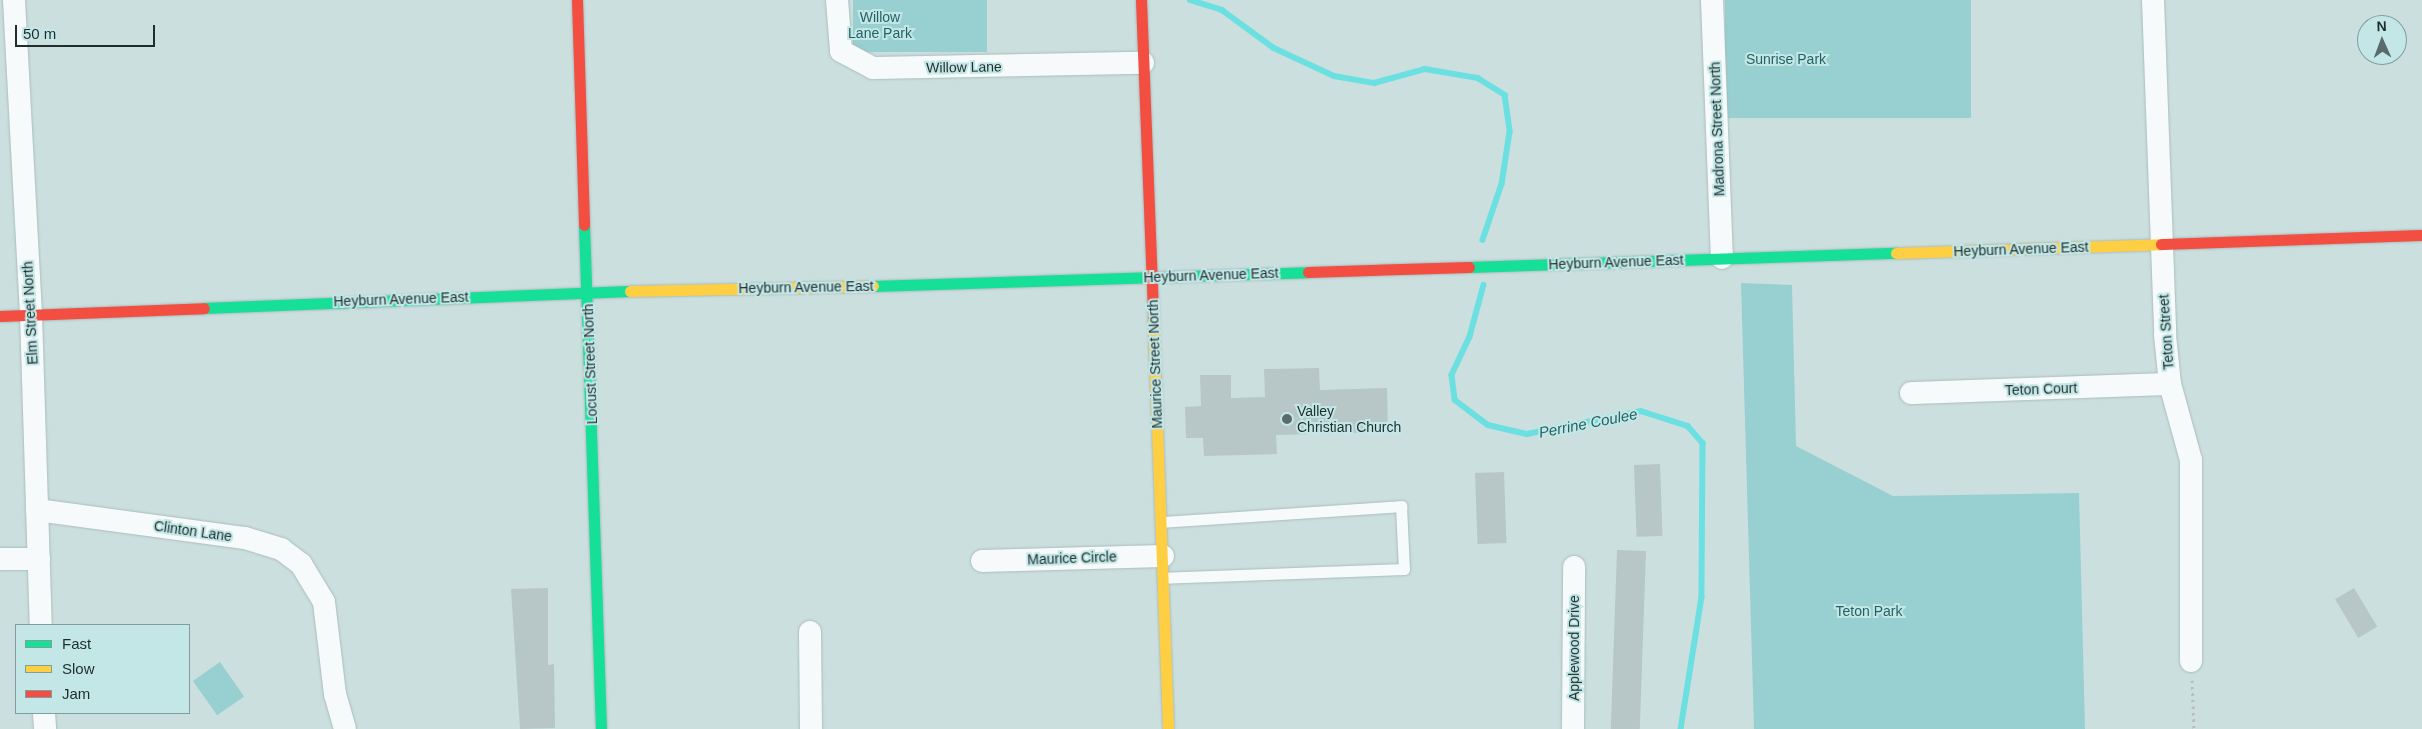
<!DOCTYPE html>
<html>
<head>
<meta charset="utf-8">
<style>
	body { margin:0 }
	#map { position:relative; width:2422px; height:729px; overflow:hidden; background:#cbdfdf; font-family:Helvetica,sans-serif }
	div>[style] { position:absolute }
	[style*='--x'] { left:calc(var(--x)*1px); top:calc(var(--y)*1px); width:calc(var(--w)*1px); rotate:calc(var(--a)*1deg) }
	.green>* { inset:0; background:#98cfd0; transform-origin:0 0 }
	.stream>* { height:5.5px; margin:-2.75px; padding:0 2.75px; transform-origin:2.75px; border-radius:2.75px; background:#6ce0e1 }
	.building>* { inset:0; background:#b7c7c7; transform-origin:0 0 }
	.path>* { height:3px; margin-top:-1.5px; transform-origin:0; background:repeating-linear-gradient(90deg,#b8bebe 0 2.5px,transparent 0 6.5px) }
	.roads { filter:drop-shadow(0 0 1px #abbcbc) drop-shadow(0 0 1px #abbcbc) }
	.lane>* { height:11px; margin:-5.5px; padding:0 5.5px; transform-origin:5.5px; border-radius:5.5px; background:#f7fafa }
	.street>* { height:22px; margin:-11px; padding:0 11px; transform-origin:11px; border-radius:11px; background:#f7fafa }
	.fast>* { height:11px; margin:-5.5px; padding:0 5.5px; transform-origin:5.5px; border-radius:5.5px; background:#16e098 }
	.slow>* { height:11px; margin:-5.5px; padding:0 5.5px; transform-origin:5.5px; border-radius:5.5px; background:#ffcf43 }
	.jam>* { height:11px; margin:-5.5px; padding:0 5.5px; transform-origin:5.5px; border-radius:5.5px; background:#f24e42 }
	.dots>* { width:14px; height:14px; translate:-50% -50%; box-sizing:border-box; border:2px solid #c3e7e7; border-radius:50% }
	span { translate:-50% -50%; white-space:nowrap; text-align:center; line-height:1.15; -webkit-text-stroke:4px #c3e7e7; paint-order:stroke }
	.park-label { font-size:14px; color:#246262 }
	.street-label { font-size:14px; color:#1f2d2d }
	.poi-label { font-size:14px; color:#1f2d2d }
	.left { translate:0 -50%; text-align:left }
	.water-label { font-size:15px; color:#246262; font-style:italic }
	.legend { position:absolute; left:15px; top:624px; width:175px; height:90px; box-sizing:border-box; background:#c3e7e7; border:1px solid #819d9d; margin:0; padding:6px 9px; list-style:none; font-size:15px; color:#1f2d2d }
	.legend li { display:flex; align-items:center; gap:10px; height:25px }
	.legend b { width:25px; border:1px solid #819d9d }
	.north { position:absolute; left:2357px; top:15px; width:50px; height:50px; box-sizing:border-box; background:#c3e7e7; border:1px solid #819d9d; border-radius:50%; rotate:358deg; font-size:14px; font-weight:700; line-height:20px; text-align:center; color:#1f2d2d }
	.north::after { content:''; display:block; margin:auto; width:18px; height:22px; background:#5b6b6b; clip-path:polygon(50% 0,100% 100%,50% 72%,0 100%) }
	.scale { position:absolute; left:15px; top:25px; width:140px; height:22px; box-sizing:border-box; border:2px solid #1f2d2d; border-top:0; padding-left:6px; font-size:15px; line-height:18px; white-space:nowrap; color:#1f2d2d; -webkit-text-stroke:4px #c3e7e7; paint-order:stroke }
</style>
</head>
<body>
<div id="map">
	<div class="green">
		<i style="left:853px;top:0;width:134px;height:52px"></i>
		<i style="left:1725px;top:0;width:246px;height:118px"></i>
		<i style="clip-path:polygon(1741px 283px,1792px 285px,1796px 446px,1893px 496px,2079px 493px,2085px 729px,1754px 729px)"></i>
		<i style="left:220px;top:662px;width:42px;height:33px;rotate:55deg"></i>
	</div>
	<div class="stream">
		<i style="--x:1190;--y:0;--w:34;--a:17"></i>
		<i style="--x:1222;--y:10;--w:64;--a:36.2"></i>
		<i style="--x:1274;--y:48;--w:66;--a:25"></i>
		<i style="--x:1334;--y:76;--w:41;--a:9.9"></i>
		<i style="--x:1374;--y:83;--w:53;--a:-15.4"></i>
		<i style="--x:1425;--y:69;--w:54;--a:9.6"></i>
		<i style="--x:1478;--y:78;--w:32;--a:32"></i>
		<i style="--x:1505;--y:95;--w:37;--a:82"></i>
		<i style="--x:1510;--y:132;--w:53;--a:98.7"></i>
		<i style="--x:1502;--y:184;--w:59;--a:108.7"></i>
		<i style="--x:1484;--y:285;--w:54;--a:105.1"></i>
		<i style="--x:1470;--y:337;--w:42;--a:115.3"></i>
		<i style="--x:1452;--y:375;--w:25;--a:83"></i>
		<i style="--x:1455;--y:400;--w:41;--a:37.1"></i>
		<i style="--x:1488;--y:425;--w:40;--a:13"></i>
		<i style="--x:1527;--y:434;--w:116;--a:-11.4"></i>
		<i style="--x:1641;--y:411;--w:49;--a:17.7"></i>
		<i style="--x:1688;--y:426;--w:23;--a:49"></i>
		<i style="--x:1703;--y:443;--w:154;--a:90.4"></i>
		<i style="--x:1702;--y:597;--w:134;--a:99"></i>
	</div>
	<div class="building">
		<i style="clip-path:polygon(1319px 368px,1320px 390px,1387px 388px,1388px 432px,1276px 435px,1277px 454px,1204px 456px,1203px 438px,1186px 438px,1185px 407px,1201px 406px,1200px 375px,1231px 375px,1231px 398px,1265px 397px,1264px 369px)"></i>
		<i style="left:1660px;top:464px;width:72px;height:26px;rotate:88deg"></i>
		<i style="left:1504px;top:472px;width:71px;height:29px;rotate:88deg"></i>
		<i style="left:1617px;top:550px;width:29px;height:179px;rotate:2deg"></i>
		<i style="clip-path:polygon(548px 588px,548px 665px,554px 664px,555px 728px,520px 729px,511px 589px)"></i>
		<i style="left:2354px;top:588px;width:45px;height:22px;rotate:59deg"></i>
	</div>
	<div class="path">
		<i style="--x:2192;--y:680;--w:49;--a:87.7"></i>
	</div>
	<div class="roads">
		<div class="lane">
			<i style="--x:1161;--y:522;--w:241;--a:-3.8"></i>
			<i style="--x:1401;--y:506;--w:63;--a:87.3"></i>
			<i style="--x:1404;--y:569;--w:240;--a:177.9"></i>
		</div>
		<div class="street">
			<i style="--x:14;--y:0;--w:315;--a:86.9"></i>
			<i style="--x:31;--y:315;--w:310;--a:88.2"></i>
			<i style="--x:837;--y:0;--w:51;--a:85.5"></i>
			<i style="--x:841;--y:51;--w:36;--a:28"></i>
			<i style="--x:873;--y:68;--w:270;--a:-1.1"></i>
			<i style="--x:1712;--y:0;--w:258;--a:87.8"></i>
			<i style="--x:2153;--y:0;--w:335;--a:87.9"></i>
			<i style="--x:2165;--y:335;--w:49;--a:84.2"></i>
			<i style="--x:2170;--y:384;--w:79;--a:74.6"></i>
			<i style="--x:2191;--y:460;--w:201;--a:90"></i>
			<i style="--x:1911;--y:393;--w:259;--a:-2"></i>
			<i style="--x:37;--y:510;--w:210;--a:7.7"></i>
			<i style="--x:245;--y:538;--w:38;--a:17"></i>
			<i style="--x:281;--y:549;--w:25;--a:37"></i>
			<i style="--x:301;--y:564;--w:44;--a:58.8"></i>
			<i style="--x:324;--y:602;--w:93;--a:83.2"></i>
			<i style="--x:335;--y:694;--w:36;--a:74"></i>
			<i style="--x:0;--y:559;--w:39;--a:0"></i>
			<i style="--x:982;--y:561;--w:181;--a:-1.6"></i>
			<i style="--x:810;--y:632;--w:97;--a:89.4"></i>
			<i style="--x:44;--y:713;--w:16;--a:86"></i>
			<i style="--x:1573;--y:729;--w:162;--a:-89.6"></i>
		</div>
		<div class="fast">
			<i style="--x:584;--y:225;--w:504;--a:88.07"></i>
			<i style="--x:1469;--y:267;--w:427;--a:-1.9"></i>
			<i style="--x:873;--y:286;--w:435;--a:-1.8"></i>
			<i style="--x:204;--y:308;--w:426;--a:-2.3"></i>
		</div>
		<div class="slow">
			<i style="--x:1896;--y:253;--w:265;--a:-1.9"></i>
			<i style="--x:630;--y:291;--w:243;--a:-1.2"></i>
			<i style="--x:1153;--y:318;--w:411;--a:87.9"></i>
		</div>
		<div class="jam">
			<i style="--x:577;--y:0;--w:225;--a:88.2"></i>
			<i style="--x:1141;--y:0;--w:318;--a:87.8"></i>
			<i style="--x:2161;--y:244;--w:261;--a:-2"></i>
			<i style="--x:1308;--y:272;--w:161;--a:-1.8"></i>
			<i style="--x:0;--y:316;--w:204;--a:-2.2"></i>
		</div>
	</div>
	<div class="dots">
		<i style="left:1287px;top:419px;background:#5b6b6b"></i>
	</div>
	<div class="park-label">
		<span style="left:880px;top:25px">Willow<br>Lane Park</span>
		<span style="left:1786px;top:59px">Sunrise Park</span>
		<span style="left:1869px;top:611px">Teton Park</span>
	</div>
	<div class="street-label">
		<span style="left:964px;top:67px;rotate:-1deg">Willow Lane</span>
		<span style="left:1717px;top:129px;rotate:-92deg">Madrona Street North</span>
		<span style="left:2021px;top:249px;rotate:-2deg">Heyburn Avenue East</span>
		<span style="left:1616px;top:262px;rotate:-2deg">Heyburn Avenue East</span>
		<span style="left:1211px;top:275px;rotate:-2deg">Heyburn Avenue East</span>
		<span style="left:806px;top:287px;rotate:-1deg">Heyburn Avenue East</span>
		<span style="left:401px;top:299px;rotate:-2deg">Heyburn Avenue East</span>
		<span style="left:30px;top:313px;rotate:-93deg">Elm Street North</span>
		<span style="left:2166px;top:332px;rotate:-94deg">Teton Street</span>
		<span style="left:590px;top:364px;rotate:-92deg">Locust Street North</span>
		<span style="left:1155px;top:364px;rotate:-92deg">Maurice Street North</span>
		<span style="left:2041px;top:389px;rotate:-2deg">Teton Court</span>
		<span style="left:193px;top:531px;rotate:8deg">Clinton Lane</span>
		<span style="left:1072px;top:558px;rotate:-2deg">Maurice Circle</span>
		<span style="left:1574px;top:648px;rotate:-90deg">Applewood Drive</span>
	</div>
	<div class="poi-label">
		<span class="left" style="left:1297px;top:419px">Valley<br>Christian Church</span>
	</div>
	<div class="water-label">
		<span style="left:1588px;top:423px;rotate:-11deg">Perrine Coulee</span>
	</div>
	<ul class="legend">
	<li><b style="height:6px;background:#16e098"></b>Fast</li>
	<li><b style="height:6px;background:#ffcf43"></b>Slow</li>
	<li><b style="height:6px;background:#f24e42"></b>Jam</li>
	</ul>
	<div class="north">N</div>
	<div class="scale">50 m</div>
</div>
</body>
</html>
